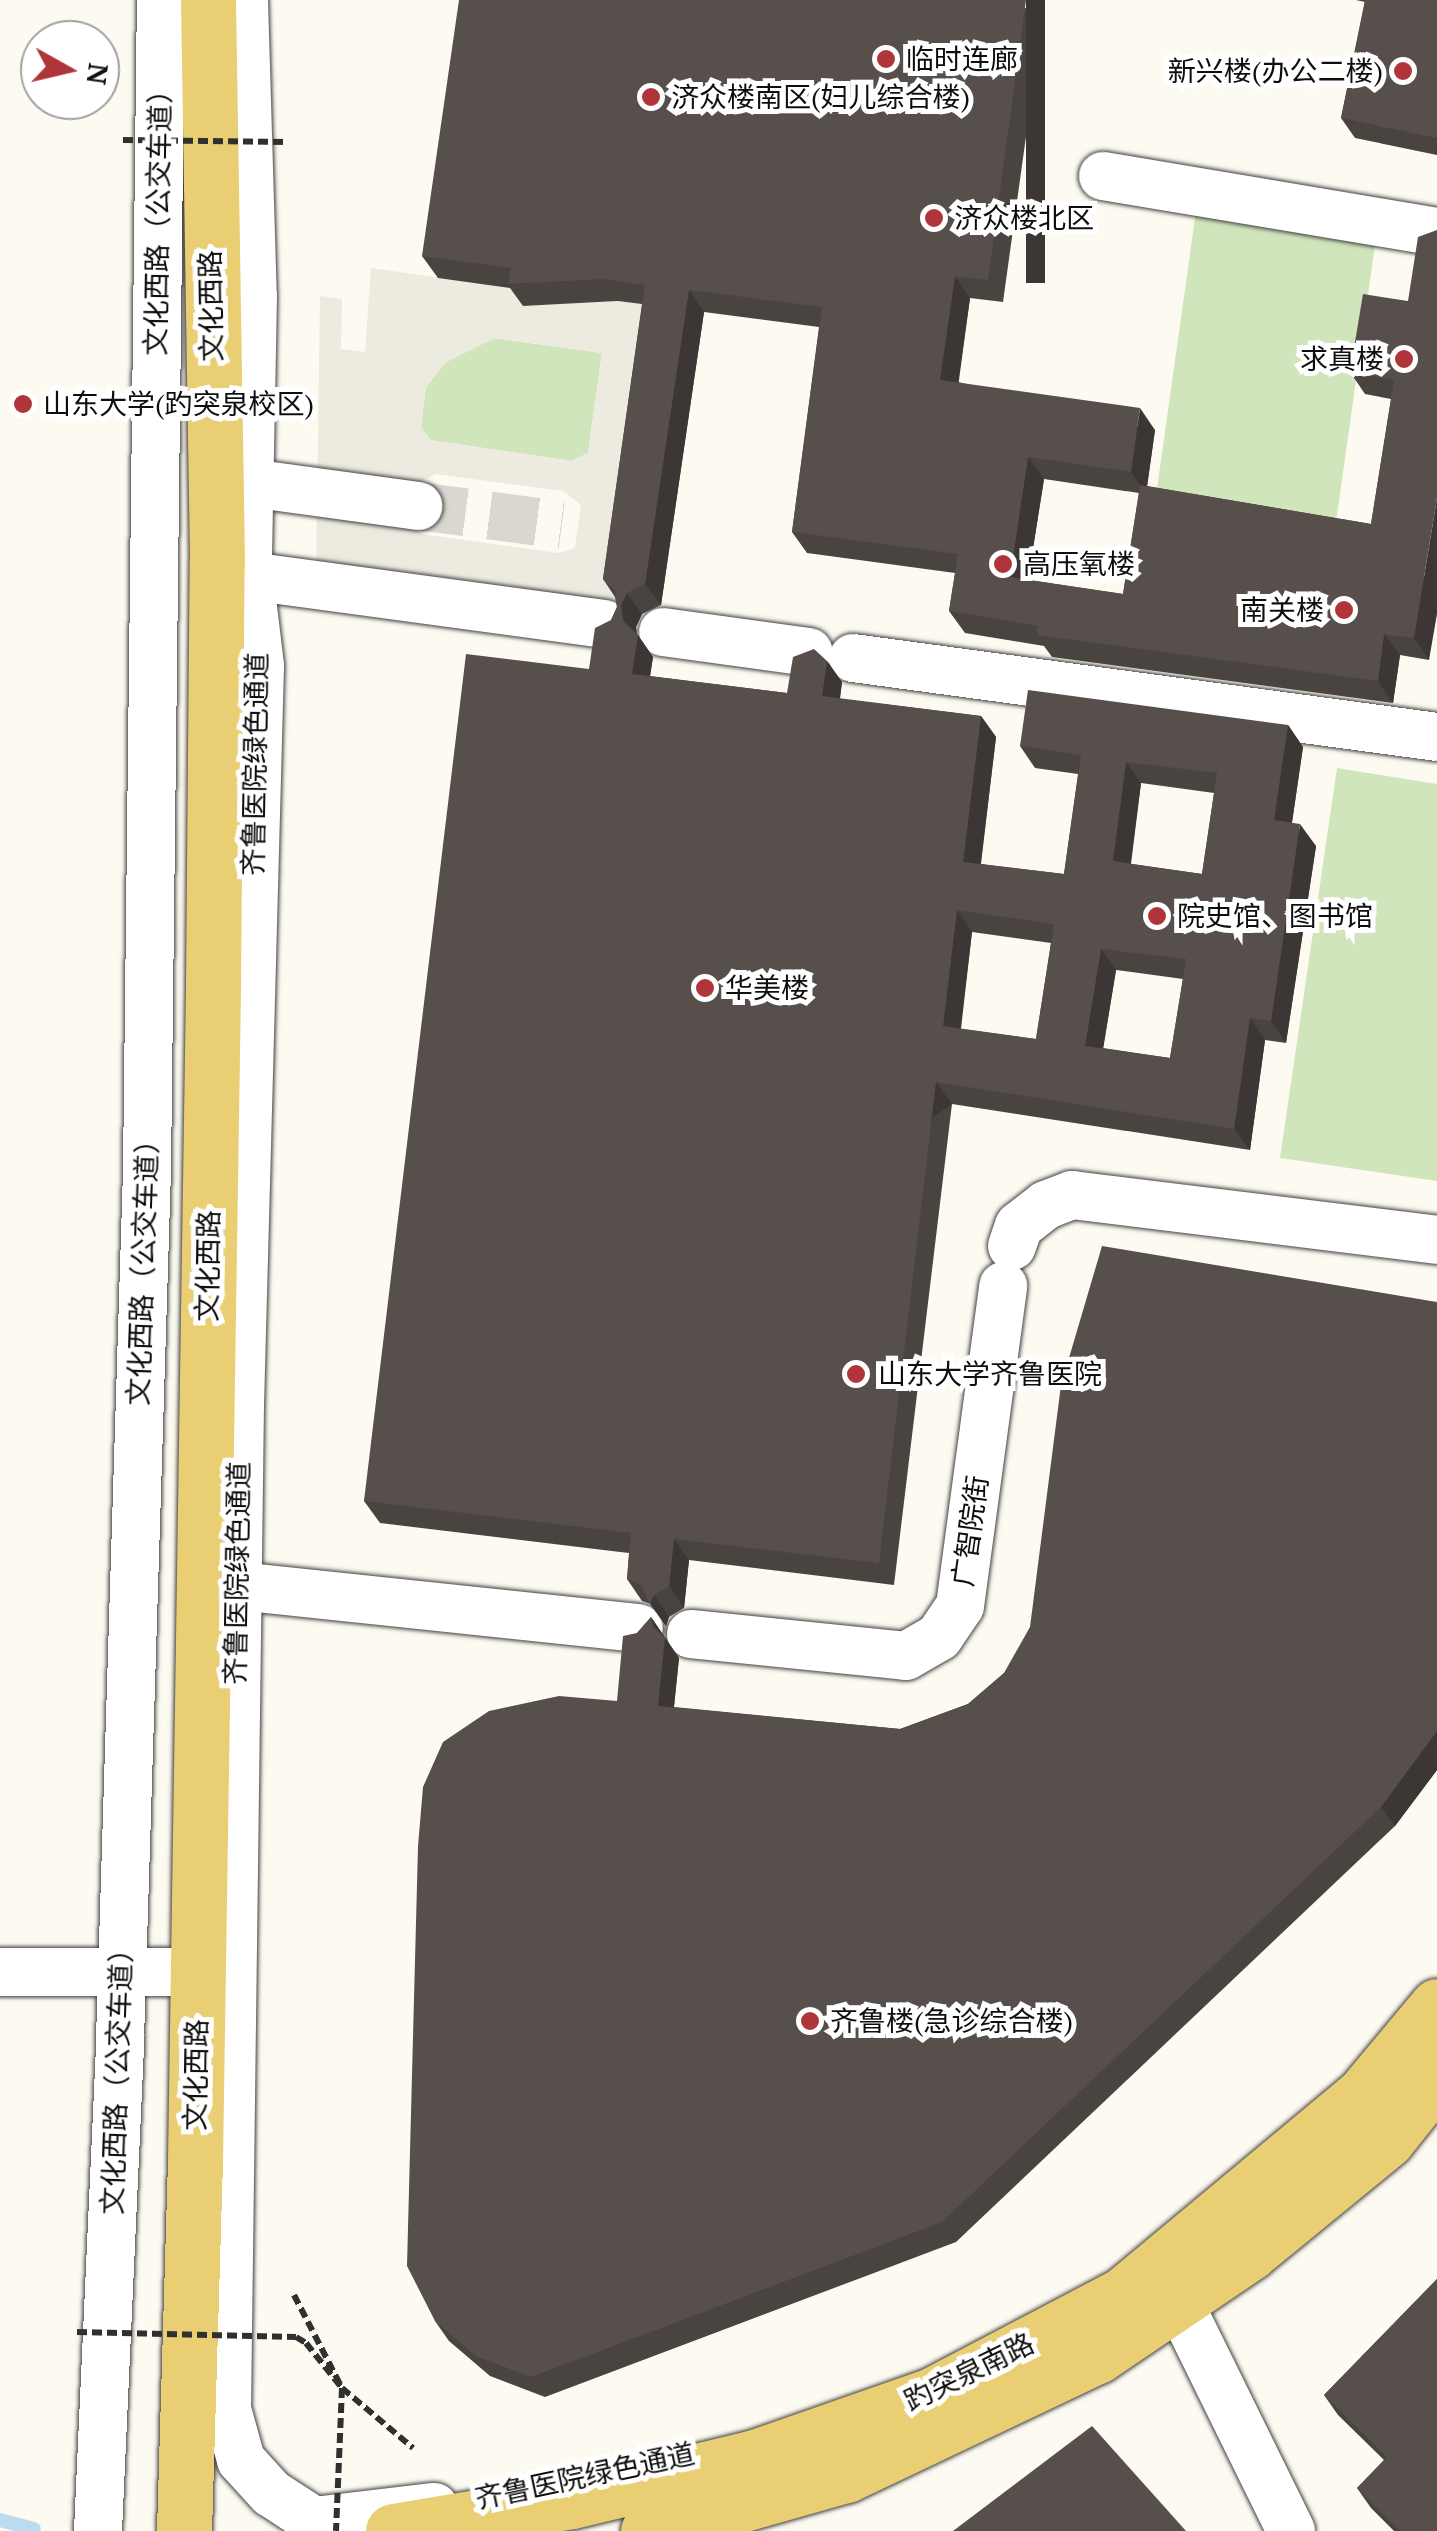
<!DOCTYPE html>
<html>
<head>
<meta charset="utf-8">
<style>
	body { margin:0 }
	#map { position:relative; width:1437px; height:2531px; overflow:hidden; background:#fdfbf1; font-family:"PT Serif","Noto Sans SC",serif }
	div>[style] { position:absolute }
	[style*='--x'] { left:calc(var(--x)*1px); top:calc(var(--y)*1px); width:calc(var(--w)*1px); rotate:calc(var(--a)*1deg) }
	.green>* { inset:0; background:#d1e5bd; transform-origin:0 0 }
	.plaza>* { inset:0; background:#edeae0 }
	.stream>* { height:14px; margin:-7px; padding:0 7px; transform-origin:7px; border-radius:7px; background:#badbf0 }
	.minor-tunnel>* { height:48px; margin-top:-24px; transform-origin:0; background:repeating-linear-gradient(90deg,#d9d7cf 0 48px,transparent 0 72px) }
	.path>* { height:6px; margin-top:-3px; transform-origin:0; background:repeating-linear-gradient(90deg,#303030 0 10px,transparent 0 15px) }
	.roads { filter:drop-shadow(0 0 2px #414141) drop-shadow(0 0 2px #414141) }
	.minor>* { height:48px; margin:-24px; padding:0 24px; transform-origin:24px; border-radius:24px; background:#fff }
	.major>* { height:55px; margin:-27.5px; padding:0 27.5px; transform-origin:27.5px; border-radius:27.5px; background:#eace74 }
	.path-bridge>* { height:6px; margin-top:-3px; transform-origin:0; background:repeating-linear-gradient(90deg,#303030 0 10px,transparent 0 15px) }
	.wall>* { inset:0; background:#4a4441 }
	.shaded-wall>* { inset:0; background:#3c3735; transform-origin:0 0 }
	.building>* { inset:0; background:#564f4c }
	.dots>* { width:28px; height:28px; translate:-50% -50%; box-sizing:border-box; border:5px solid #fff; border-radius:50% }
	span { translate:-50% -50%; white-space:nowrap; text-align:center; line-height:1.15; -webkit-text-stroke:10px #fff; paint-order:stroke }
	.poi-label { font-size:28px; color:#0e0e0e }
	.left { translate:0 -50%; text-align:left }
	.right { translate:-100% -50%; text-align:right }
	.street-label { font-size:28px; color:#0e0e0e }
	.north { position:absolute; left:20px; top:20px; width:100px; height:100px; box-sizing:border-box; background:#fff; border:2px solid #9f9f9f; border-radius:50%; rotate:98deg; font-size:28px; font-weight:700; line-height:40px; text-align:center; color:#0e0e0e }
	.north::after { content:''; display:block; margin:auto; width:35px; height:45px; background:#b0353a; clip-path:polygon(50% 0,100% 100%,50% 72%,0 100%) }
</style>
</head>
<body>
<div id="map">
	<div class="green">
		<i style="left:1196px;top:211px;width:182px;height:287px;rotate:8deg"></i>
		<i style="clip-path:polygon(494px 338px,602px 353px,588px 453px,571px 461px,430px 440px,421px 427px,426px 387px,446px 362px)"></i>
		<i style="clip-path:polygon(1337px 768px,1437px 784px,1437px 1181px,1280px 1158px)"></i>
	</div>
	<div class="plaza">
		<i style="clip-path:polygon(evenodd,371px 268px,527px 290px,524px 306px,617px 301px,660px 305px,617px 604px,316px 580px,320px 296px,342px 299px,341px 349px,365px 352px,371px 268px,495px 338px,602px 353px,588px 453px,571px 461px,430px 440px,421px 427px,426px 387px,446px 362px,495px 338px,371px 268px,436px 474px,563px 491px,581px 505px,575px 548px,558px 553px,421px 534px,412px 522px,417px 483px,436px 474px)"></i>
	</div>
	<div class="stream">
		<i style="--x:0;--y:2520;--w:35;--a:15"></i>
	</div>
	<div class="minor-tunnel">
		<i style="--x:418;--y:506;--w:145;--a:7.5"></i>
	</div>
	<div class="path">
		<i style="--x:294;--y:2295;--w:105;--a:62.7"></i>
		<i style="--x:342;--y:2388;--w:93;--a:40.2"></i>
	</div>
	<div class="roads">
		<div class="minor">
			<i style="--x:244;--y:0;--w:296;--a:88.3"></i>
			<i style="--x:253;--y:296;--w:269;--a:91.1"></i>
			<i style="--x:248;--y:565;--w:102;--a:83.2"></i>
			<i style="--x:260;--y:666;--w:738;--a:91.55"></i>
			<i style="--x:240;--y:1404;--w:1005;--a:90.74"></i>
			<i style="--x:227;--y:2409;--w:53;--a:74.6"></i>
			<i style="--x:241;--y:2460;--w:45;--a:47.7"></i>
			<i style="--x:271;--y:2493;--w:51;--a:33.1"></i>
			<i style="--x:314;--y:2521;--w:121;--a:-6.7"></i>
			<i style="--x:1103;--y:176;--w:339;--a:9.5"></i>
			<i style="--x:250;--y:483;--w:170;--a:7.8"></i>
			<i style="--x:249;--y:576;--w:359;--a:7.7"></i>
			<i style="--x:663;--y:632;--w:147;--a:7.8"></i>
			<i style="--x:853;--y:658;--w:589;--a:7.7"></i>
			<i style="--x:1012;--y:1246;--w:21;--a:-71"></i>
			<i style="--x:1019;--y:1226;--w:34;--a:-38"></i>
			<i style="--x:1046;--y:1205;--w:28;--a:-21"></i>
			<i style="--x:1072;--y:1195;--w:368;--a:7"></i>
			<i style="--x:237;--y:1586;--w:404;--a:6"></i>
			<i style="--x:691;--y:1634;--w:216;--a:5.8"></i>
			<i style="--x:906;--y:1656;--w:38;--a:-30"></i>
			<i style="--x:939;--y:1637;--w:37;--a:-56"></i>
			<i style="--x:960;--y:1606;--w:323;--a:-82.3"></i>
			<i style="--x:0;--y:1972;--w:197;--a:0"></i>
			<i style="--x:1178;--y:2301;--w:256;--a:63.8"></i>
			<i style="--x:98;--y:2531;--w:492;--a:-87.4"></i>
			<i style="--x:120;--y:2039;--w:868;--a:-88.22"></i>
			<i style="--x:147;--y:1171;--w:1171;--a:-89.32"></i>
		</div>
		<div class="major">
			<i style="--x:184;--y:2531;--w:371;--a:-88.3"></i>
			<i style="--x:195;--y:2160;--w:1178;--a:-89.12"></i>
			<i style="--x:213;--y:982;--w:422;--a:-89.5"></i>
			<i style="--x:217;--y:560;--w:560;--a:-90.92"></i>
			<i style="--x:393;--y:2531;--w:181;--a:-9.5"></i>
			<i style="--x:572;--y:2501;--w:188;--a:-13.5"></i>
			<i style="--x:755;--y:2457;--w:188;--a:-19.3"></i>
			<i style="--x:932;--y:2395;--w:217;--a:-27.7"></i>
			<i style="--x:1124;--y:2294;--w:310;--a:-39.8"></i>
			<i style="--x:1362;--y:2096;--w:117;--a:-50.2"></i>
			<i style="--x:648;--y:2531;--w:206;--a:-15.8"></i>
			<i style="--x:846;--y:2475;--w:278;--a:-25.4"></i>
			<i style="--x:1097;--y:2356;--w:184;--a:-34.1"></i>
			<i style="--x:1249;--y:2253;--w:178;--a:-39.3"></i>
			<i style="--x:1387;--y:2140;--w:80;--a:-51.6"></i>
		</div>
	</div>
	<div class="path-bridge">
		<i style="--x:123;--y:140;--w:164;--a:0.7"></i>
		<i style="--x:77;--y:2332;--w:219;--a:1.3"></i>
		<i style="--x:296;--y:2337;--w:12;--a:31"></i>
		<i style="--x:306;--y:2343;--w:58;--a:51.3"></i>
		<i style="--x:342;--y:2388;--w:143;--a:92.4"></i>
	</div>
	<div class="wall">
		<i style="clip-path:polygon(evenodd,1045px 0,1003px 302px,970px 298px,958px 382px,1155px 430px,1147px 486px,1371px 524px,1391px 399px,1365px 394px,1350px 372px,1408px 301px,1429px 660px,1400px 655px,1393px 703px,1052px 657px,1044px 646px,965px 633px,949px 611px,955px 573px,807px 553px,792px 532px,819px 327px,704px 312px,661px 605px,642px 614px,636px 627px,637px 634px,653px 657px,650px 676px,787px 693px,827px 661px,842px 682px,840px 699px,981px 716px,996px 737px,981px 864px,1064px 874px,1078px 774px,1035px 768px,1020px 746px,1288px 725px,1303px 747px,1292px 823px,1316px 846px,1286px 1043px,1265px 1040px,1250px 1150px,952px 1104px,894px 1585px,689px 1560px,684px 1608px,669px 1617px,666px 1626px,651px 1604px,642px 1601px,627px 1579px,629px 1553px,380px 1523px,364px 1501px,589px 669px,617px 607px,615px 597px,603px 579px,642px 304px,617px 301px,523px 306px,510px 288px,438px 278px,422px 256px,1045px 0,1044px 479px,1139px 493px,1123px 594px,1028px 580px,1044px 479px,1045px 0,1141px 783px,1214px 793px,1202px 874px,1131px 864px,1141px 783px,1045px 0,972px 932px,1051px 943px,1036px 1039px,961px 1029px,972px 932px,1045px 0,1116px 970px,1183px 979px,1170px 1058px,1103px 1048px,1116px 970px)"></i>
		<i style="clip-path:polygon(1356px 0,1437px 0,1437px 155px,1355px 138px,1341px 118px,1365px 2px)"></i>
		<i style="clip-path:polygon(1437px 1302px,1437px 1770px,1395px 1826px,956px 2242px,545px 2397px,490px 2376px,449px 2341px,435px 2321px,637px 1633px,651px 1617px,679px 1658px,674px 1707px,900px 1729px,968px 1704px)"></i>
		<i style="clip-path:polygon(1437px 2279px,1437px 2531px,1394px 2531px,1371px 2508px,1357px 2488px,1384px 2460px,1338px 2415px,1324px 2395px)"></i>
	</div>
	<div class="shaded-wall">
		<i style="left:1026px;top:0;width:19px;height:283px"></i>
		<i style="clip-path:polygon(955px 276px,970px 298px,956px 402px,940px 380px)"></i>
		<i style="clip-path:polygon(689px 290px,704px 312px,661px 605px,645px 584px)"></i>
		<i style="clip-path:polygon(1140px 408px,1155px 430px,1146px 494px,1131px 472px)"></i>
		<i style="clip-path:polygon(1028px 457px,1044px 479px,1025px 599px,1010px 577px)"></i>
		<i style="clip-path:polygon(1437px 498px,1437px 614px,1429px 660px,1414px 638px)"></i>
		<i style="clip-path:polygon(627px 593px,642px 614px,636px 627px,637px 638px,638px 635px,653px 657px,647px 696px,632px 674px,621px 605px)"></i>
		<i style="clip-path:polygon(1384px 634px,1400px 655px,1393px 703px,1378px 681px)"></i>
		<i style="clip-path:polygon(827px 661px,842px 682px,837px 718px,822px 696px)"></i>
		<i style="clip-path:polygon(981px 716px,996px 737px,978px 884px,963px 862px)"></i>
		<i style="clip-path:polygon(1288px 725px,1303px 747px,1289px 842px,1274px 820px)"></i>
		<i style="clip-path:polygon(1126px 762px,1141px 783px,1128px 883px,1113px 861px)"></i>
		<i style="clip-path:polygon(1300px 824px,1316px 846px,1286px 1043px,1271px 1021px)"></i>
		<i style="clip-path:polygon(957px 910px,972px 932px,958px 1048px,943px 1026px)"></i>
		<i style="clip-path:polygon(1101px 949px,1116px 970px,1100px 1068px,1085px 1046px)"></i>
		<i style="clip-path:polygon(1250px 1018px,1265px 1040px,1250px 1150px,1234px 1129px)"></i>
		<i style="left:936px;top:1082px;width:27px;height:484px;rotate:54deg"></i>
		<i style="clip-path:polygon(674px 1539px,689px 1560px,684px 1608px,669px 1586px)"></i>
		<i style="clip-path:polygon(654px 1595px,669px 1617px,666px 1626px,650px 1604px)"></i>
		<i style="clip-path:polygon(651px 1617px,679px 1658px,672px 1725px,658px 1706px,653px 1626px)"></i>
		<i style="clip-path:polygon(1437px 1731px,1437px 1770px,1395px 1826px,1381px 1807px)"></i>
	</div>
	<div class="building">
		<i style="clip-path:polygon(evenodd,459px 0,1026px 0,988px 280px,955px 276px,940px 380px,1140px 408px,1131px 472px,1028px 457px,1010px 577px,1123px 594px,1140px 485px,1371px 524px,1394px 380px,1350px 372px,1363px 294px,1408px 301px,1418px 237px,1437px 230px,1437px 498px,1414px 638px,1384px 634px,1378px 681px,1037px 635px,1038px 626px,949px 611px,958px 554px,792px 532px,822px 307px,689px 290px,645px 584px,627px 593px,621px 605px,623px 621px,638px 635px,632px 674px,787px 693px,793px 657px,814px 649px,827px 661px,822px 696px,981px 716px,963px 862px,1064px 874px,1081px 755px,1020px 746px,1028px 690px,1288px 725px,1274px 820px,1300px 824px,1271px 1021px,1250px 1018px,1234px 1129px,936px 1082px,879px 1563px,674px 1539px,669px 1586px,654px 1595px,650px 1604px,641px 1585px,627px 1579px,631px 1533px,364px 1501px,466px 654px,589px 669px,595px 628px,611px 620px,617px 607px,615px 591px,603px 579px,645px 285px,602px 279px,508px 284px,511px 268px,422px 256px,459px 0,1126px 762px,1217px 773px,1202px 874px,1113px 861px,1126px 762px,459px 0,957px 910px,1054px 924px,1036px 1039px,943px 1026px,957px 910px,459px 0,1101px 949px,1186px 959px,1170px 1058px,1085px 1046px,1101px 949px)"></i>
		<i style="clip-path:polygon(1365px 0,1437px 0,1437px 138px,1341px 118px)"></i>
		<i style="clip-path:polygon(1102px 1246px,1437px 1302px,1437px 1731px,1381px 1807px,942px 2222px,531px 2377px,476px 2356px,435px 2321px,407px 2266px,418px 1846px,423px 1787px,443px 1742px,489px 1711px,559px 1696px,617px 1701px,623px 1636px,637px 1633px,651px 1617px,653px 1626px,665px 1638px,658px 1706px,900px 1729px,968px 1704px,1004px 1673px,1030px 1627px,1061px 1385px)"></i>
		<i style="clip-path:polygon(1437px 2279px,1437px 2531px,1400px 2531px,1357px 2488px,1387px 2457px,1324px 2395px)"></i>
		<i style="clip-path:polygon(1092px 2426px,1186px 2531px,953px 2531px)"></i>
	</div>
	<div class="dots">
		<i style="left:886px;top:59px;background:#b0353a"></i>
		<i style="left:1403px;top:71px;background:#b0353a"></i>
		<i style="left:651px;top:97px;background:#b0353a"></i>
		<i style="left:934px;top:218px;background:#b0353a"></i>
		<i style="left:1404px;top:359px;background:#b0353a"></i>
		<i style="left:23px;top:404px;background:#b0353a"></i>
		<i style="left:1003px;top:564px;background:#b0353a"></i>
		<i style="left:1344px;top:610px;background:#b0353a"></i>
		<i style="left:1157px;top:916px;background:#b0353a"></i>
		<i style="left:705px;top:988px;background:#b0353a"></i>
		<i style="left:856px;top:1374px;background:#b0353a"></i>
		<i style="left:810px;top:2021px;background:#b0353a"></i>
	</div>
	<div class="poi-label">
		<span class="left" style="left:906px;top:59px">临时连廊</span>
		<span class="right" style="left:1383px;top:71px">新兴楼(办公二楼)</span>
		<span class="left" style="left:671px;top:97px">济众楼南区(妇儿综合楼)</span>
		<span class="left" style="left:954px;top:218px">济众楼北区</span>
		<span class="right" style="left:1384px;top:359px">求真楼</span>
		<span class="left" style="left:43px;top:404px">山东大学(趵突泉校区)</span>
		<span class="left" style="left:1023px;top:564px">高压氧楼</span>
		<span class="right" style="left:1324px;top:610px">南关楼</span>
		<span class="left" style="left:1177px;top:916px">院史馆、图书馆</span>
		<span class="left" style="left:725px;top:988px">华美楼</span>
		<span class="left" style="left:878px;top:1374px">山东大学齐鲁医院</span>
		<span class="left" style="left:830px;top:2021px">齐鲁楼(急诊综合楼)</span>
	</div>
	<div class="street-label">
		<span style="left:158px;top:216px;rotate:-89deg">文化西路（公交车道）</span>
		<span style="left:211px;top:306px;rotate:-91deg">文化西路</span>
		<span style="left:255px;top:764px;rotate:-89deg">齐鲁医院绿色通道</span>
		<span style="left:143px;top:1266px;rotate:-88deg">文化西路（公交车道）</span>
		<span style="left:208px;top:1266px;rotate:-89deg">文化西路</span>
		<span style="left:970px;top:1531px;rotate:-82deg">广智院街</span>
		<span style="left:237px;top:1573px;rotate:-89deg">齐鲁医院绿色通道</span>
		<span style="left:117px;top:2075px;rotate:-88deg">文化西路（公交车道）</span>
		<span style="left:196px;top:2075px;rotate:-89deg">文化西路</span>
		<span style="left:969px;top:2372px;rotate:-26deg">趵突泉南路</span>
		<span style="left:585px;top:2476px;rotate:-12deg">齐鲁医院绿色通道</span>
	</div>
	<div class="north">N</div>
</div>
</body>
</html>
